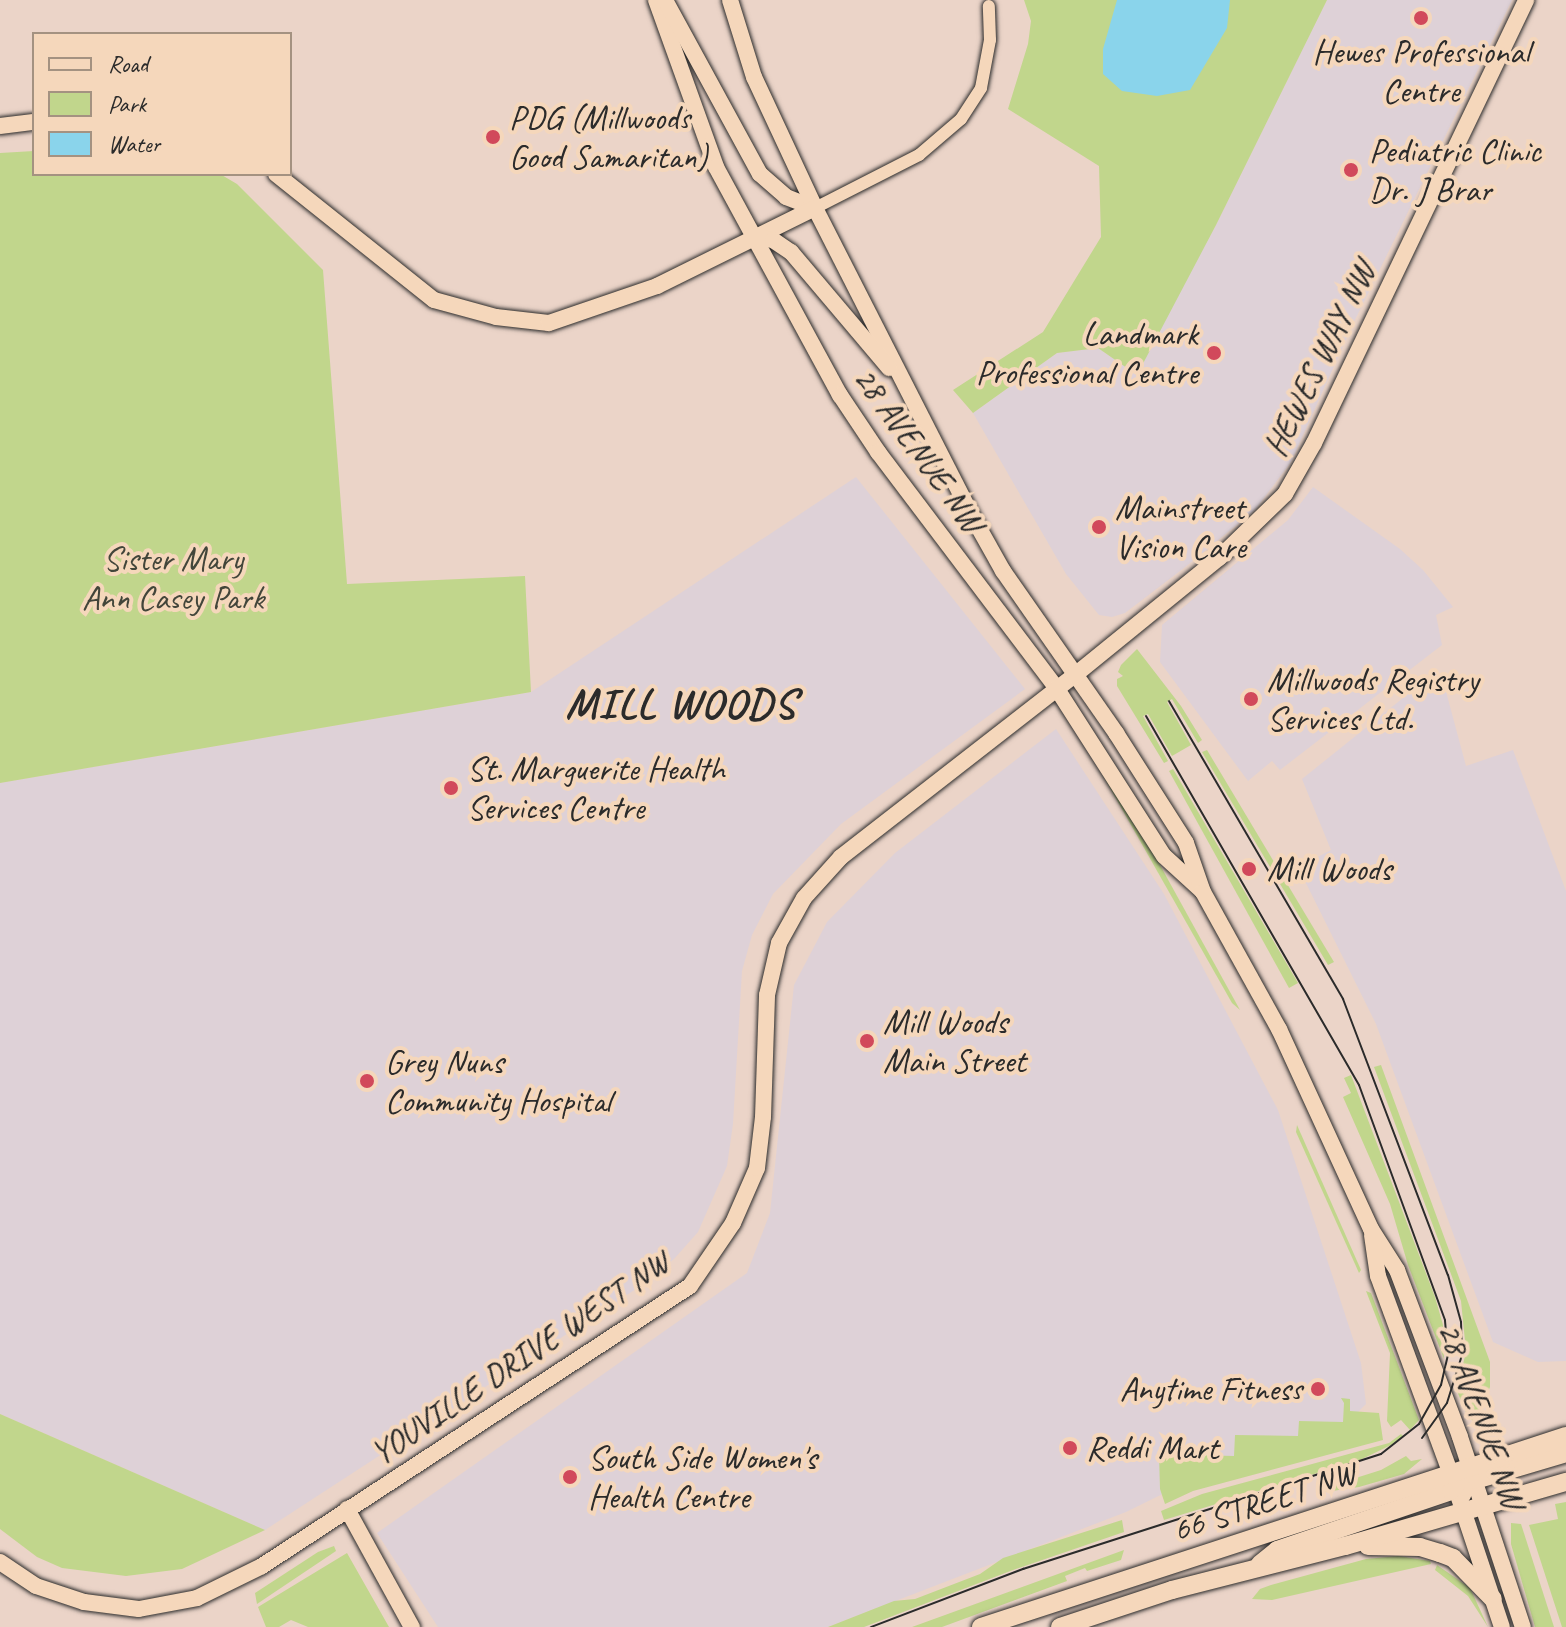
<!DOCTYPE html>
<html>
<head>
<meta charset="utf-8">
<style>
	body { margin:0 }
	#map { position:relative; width:1566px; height:1627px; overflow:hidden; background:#ebd4c8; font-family:Caveat,sans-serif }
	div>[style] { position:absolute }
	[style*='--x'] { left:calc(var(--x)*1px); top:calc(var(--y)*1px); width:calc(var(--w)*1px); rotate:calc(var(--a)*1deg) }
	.built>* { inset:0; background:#ded1d7 }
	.green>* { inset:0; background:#c1d68c }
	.water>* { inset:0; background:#8ad4eb }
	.roads { filter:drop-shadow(0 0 2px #2b2b2b) drop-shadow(0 0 2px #2b2b2b) }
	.minor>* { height:12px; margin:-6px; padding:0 6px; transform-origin:6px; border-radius:6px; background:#f5d7bb }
	.tertiary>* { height:16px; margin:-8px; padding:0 8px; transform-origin:8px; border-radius:8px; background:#f5d7bb }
	.secondary>* { height:18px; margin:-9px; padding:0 9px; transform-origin:9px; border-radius:9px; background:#f5d7bb }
	.tram>* { height:2px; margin:-1px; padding:0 1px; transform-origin:1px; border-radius:1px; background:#2b2b2b }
	.dots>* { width:22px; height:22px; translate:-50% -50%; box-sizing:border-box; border:4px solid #f5d7bb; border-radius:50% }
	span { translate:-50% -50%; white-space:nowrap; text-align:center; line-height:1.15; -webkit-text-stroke:8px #f5d7bb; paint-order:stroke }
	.poi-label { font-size:34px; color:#2b2b2b }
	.left { translate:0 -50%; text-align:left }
	.right { translate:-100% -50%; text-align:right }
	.street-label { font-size:34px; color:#2b2b2b }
	.park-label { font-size:34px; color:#42453a }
	.district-label { font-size:42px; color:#2b2b2b; font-weight:700; letter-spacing:2px }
	.legend { position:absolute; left:32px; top:32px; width:260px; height:144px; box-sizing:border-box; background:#f5d7bb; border:2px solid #a49281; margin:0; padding:10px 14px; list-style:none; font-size:24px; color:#2b2b2b }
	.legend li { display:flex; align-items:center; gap:16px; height:40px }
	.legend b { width:40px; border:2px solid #a49281 }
</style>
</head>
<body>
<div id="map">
	<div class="built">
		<i style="clip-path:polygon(1327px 0,1512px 0,1353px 324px,1291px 462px,1255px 510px,1184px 568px,1125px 613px,1112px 617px,1099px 615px,1066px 574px,973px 413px,1057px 353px,1098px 348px,1136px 374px,1216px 225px)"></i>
		<i style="clip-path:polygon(856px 477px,1025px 689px,841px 824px,773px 894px,752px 935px,742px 971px,733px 1124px,727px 1166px,698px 1232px,674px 1259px,636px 1289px,265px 1530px,0 1414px,0 783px,531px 692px)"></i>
		<i style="clip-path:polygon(1313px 487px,1400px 549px,1423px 570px,1453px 607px,1436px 615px,1442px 645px,1280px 770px,1272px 761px,1248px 781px,1160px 662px,1162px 625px,1288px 520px)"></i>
		<i style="clip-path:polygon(1441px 673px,1466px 766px,1513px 750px,1566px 891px,1566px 1361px,1538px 1362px,1493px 1342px,1376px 1024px,1298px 867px,1331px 850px,1302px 779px,1433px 674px)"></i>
		<i style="clip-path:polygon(1056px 729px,1164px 894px,1278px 1110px,1361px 1363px,1366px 1404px,1341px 1429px,1191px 1480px,1126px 1512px,828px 1627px,438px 1627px,377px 1533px,747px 1273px,770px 1213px,794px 985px,827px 922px,895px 853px)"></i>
	</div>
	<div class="green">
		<i style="clip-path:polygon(1024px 0,1327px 0,1216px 225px,1137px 375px,1098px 348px,1057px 353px,973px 413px,953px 390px,1043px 332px,1101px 237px,1099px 166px,1008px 109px,1028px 44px,1031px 21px)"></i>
		<i style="clip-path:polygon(34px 151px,34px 174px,220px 174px,237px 184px,323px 270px,347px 584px,525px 576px,531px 692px,0 783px,0 153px)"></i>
		<i style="clip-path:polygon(1137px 649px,1181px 706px,1202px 740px,1198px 743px,1172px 699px,1167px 702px,1191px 745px,1172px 756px,1148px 714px,1143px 716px,1168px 761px,1164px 763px,1117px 686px,1117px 679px,1123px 676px,1118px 672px,1121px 665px)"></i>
		<i style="clip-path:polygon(1207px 750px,1334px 962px,1328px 965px,1202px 752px)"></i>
		<i style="clip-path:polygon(1089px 751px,1155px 856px,1240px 1010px,1232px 1003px)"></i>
		<i style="clip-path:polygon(1173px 769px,1298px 983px,1289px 988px,1169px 771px)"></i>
		<i style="clip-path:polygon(1381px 1065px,1490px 1362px,1490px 1387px,1475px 1423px,1467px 1415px,1457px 1391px,1466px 1351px,1461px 1301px,1374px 1067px)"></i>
		<i style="clip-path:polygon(1351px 1075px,1435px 1297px,1443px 1325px,1444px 1359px,1408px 1265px,1390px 1204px,1343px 1097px,1351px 1093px,1344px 1078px)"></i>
		<i style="clip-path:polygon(1297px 1125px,1361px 1270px,1359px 1273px,1296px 1132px)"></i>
		<i style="clip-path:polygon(1366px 1291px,1371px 1293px,1419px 1420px,1410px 1430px,1401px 1420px,1391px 1427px,1387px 1421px,1390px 1353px)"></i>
		<i style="clip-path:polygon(1341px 1398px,1350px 1399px,1350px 1411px,1379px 1413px,1383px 1440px,1193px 1491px,1165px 1504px,1160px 1489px,1159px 1454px,1234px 1456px,1235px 1435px,1298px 1436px,1299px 1421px,1343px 1422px,1344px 1403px)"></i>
		<i style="clip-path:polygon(0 1414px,265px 1530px,182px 1569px,126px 1576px,62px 1568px,37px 1557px,0 1529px)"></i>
		<i style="clip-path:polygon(1401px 1434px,1403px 1436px,1391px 1445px,1360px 1460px,1164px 1520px,1161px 1511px,1202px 1494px,1389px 1443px)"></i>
		<i style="clip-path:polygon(1406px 1456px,1411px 1461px,1422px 1459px,1404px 1474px,1359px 1487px,1325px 1492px,1321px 1489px,1381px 1470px)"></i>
		<i style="clip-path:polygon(1566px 1502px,1566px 1627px,1562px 1627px,1529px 1525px,1558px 1519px,1555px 1504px)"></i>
		<i style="clip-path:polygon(1122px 1520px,1124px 1532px,1013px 1570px,864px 1627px,828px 1627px,894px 1601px,915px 1599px,980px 1574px,1003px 1558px)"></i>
		<i style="clip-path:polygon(1511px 1523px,1521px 1524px,1554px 1627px,1535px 1627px,1511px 1544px)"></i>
		<i style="clip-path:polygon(334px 1546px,336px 1551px,257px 1604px,255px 1593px,318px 1552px)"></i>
		<i style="clip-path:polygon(1124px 1550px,1121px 1560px,1087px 1571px,1085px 1568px,1065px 1576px,1067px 1581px,942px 1627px,912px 1627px)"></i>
		<i style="clip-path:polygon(347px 1553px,389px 1627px,308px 1627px,291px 1620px,279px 1627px,266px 1627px,258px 1607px)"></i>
		<i style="clip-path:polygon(1398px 1556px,1430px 1561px,1431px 1564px,1272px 1600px,1252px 1599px,1260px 1589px,1271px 1585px,1366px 1559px)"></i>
		<i style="clip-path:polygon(1437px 1565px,1470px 1588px,1488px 1627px,1468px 1596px,1435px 1570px)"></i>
	</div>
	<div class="water">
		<i style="clip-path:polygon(1117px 0,1230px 0,1227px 28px,1190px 90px,1157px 96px,1122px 91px,1103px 74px,1103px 49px)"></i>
	</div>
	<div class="roads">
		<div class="minor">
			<i style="--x:815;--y:208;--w:117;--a:-27"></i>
			<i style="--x:919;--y:155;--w:55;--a:-40.6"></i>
			<i style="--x:961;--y:119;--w:37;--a:-57"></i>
			<i style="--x:981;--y:88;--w:49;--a:-79.4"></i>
			<i style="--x:990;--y:40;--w:34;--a:-92"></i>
		</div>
		<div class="tertiary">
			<i style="--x:656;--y:0;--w:177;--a:70.2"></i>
			<i style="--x:716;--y:167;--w:260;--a:61.5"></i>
			<i style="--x:840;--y:395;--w:69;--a:56.3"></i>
			<i style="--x:878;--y:452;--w:297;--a:52.9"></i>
			<i style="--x:1057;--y:689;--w:198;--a:57.4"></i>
			<i style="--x:1164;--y:856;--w:52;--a:42.6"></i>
			<i style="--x:665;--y:0;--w:198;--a:61.4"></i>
			<i style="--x:760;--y:174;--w:35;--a:41"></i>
			<i style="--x:786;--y:197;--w:31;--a:21"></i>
			<i style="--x:730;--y:0;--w:81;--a:72.7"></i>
			<i style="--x:754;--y:77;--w:145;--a:65"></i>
			<i style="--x:815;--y:208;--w:343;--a:63"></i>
			<i style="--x:971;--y:514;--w:65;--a:60.7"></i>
			<i style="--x:1003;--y:571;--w:198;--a:55.1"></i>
			<i style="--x:1116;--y:733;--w:130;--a:57.5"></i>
			<i style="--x:1186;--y:843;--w:52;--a:70.9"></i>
			<i style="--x:1203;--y:892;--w:157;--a:61"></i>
			<i style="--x:1279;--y:1029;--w:220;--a:65.3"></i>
			<i style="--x:1371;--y:1229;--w:49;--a:57.6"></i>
			<i style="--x:1397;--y:1270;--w:178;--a:69.3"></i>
			<i style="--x:1460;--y:1437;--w:200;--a:71.7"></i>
			<i style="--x:0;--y:126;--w:34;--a:-7"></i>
			<i style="--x:276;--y:174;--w:202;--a:38.6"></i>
			<i style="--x:434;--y:300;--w:64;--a:15.3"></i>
			<i style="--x:496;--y:317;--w:53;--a:6.5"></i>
			<i style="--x:549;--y:323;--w:114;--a:-18.9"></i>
			<i style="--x:657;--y:286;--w:176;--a:-26.3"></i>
			<i style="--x:752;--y:236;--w:21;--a:11"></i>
			<i style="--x:773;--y:240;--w:22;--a:34"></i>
			<i style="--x:791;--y:252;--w:152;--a:49.8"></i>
			<i style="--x:1372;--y:1235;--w:41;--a:81.7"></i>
			<i style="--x:1378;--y:1276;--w:211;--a:69.8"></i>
			<i style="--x:1451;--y:1474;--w:161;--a:71.6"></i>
			<i style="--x:347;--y:1509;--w:135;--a:61.2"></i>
			<i style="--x:0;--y:1562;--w:43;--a:33.7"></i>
			<i style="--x:36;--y:1586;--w:51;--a:18.4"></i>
			<i style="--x:84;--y:1602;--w:55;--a:7.3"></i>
			<i style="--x:139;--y:1609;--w:59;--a:-10.7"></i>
			<i style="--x:197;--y:1598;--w:72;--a:-26.2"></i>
			<i style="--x:262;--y:1566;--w:511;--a:-33.19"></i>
			<i style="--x:690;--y:1286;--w:76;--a:-55.7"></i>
			<i style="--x:733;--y:1223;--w:60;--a:-66.4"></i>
			<i style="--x:757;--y:1168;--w:51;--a:-83.3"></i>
			<i style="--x:763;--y:1117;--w:122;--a:-88.1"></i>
			<i style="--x:767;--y:995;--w:53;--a:-77"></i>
			<i style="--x:779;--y:943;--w:51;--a:-60.9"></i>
			<i style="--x:804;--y:898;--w:55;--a:-47.9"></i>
			<i style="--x:841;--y:857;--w:296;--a:-37.9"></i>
			<i style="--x:1075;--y:675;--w:186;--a:-39.1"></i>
			<i style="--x:1219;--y:558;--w:92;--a:-44.1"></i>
			<i style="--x:1285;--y:494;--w:59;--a:-60.4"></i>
			<i style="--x:1314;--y:443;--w:491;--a:-64.4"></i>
		</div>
		<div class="secondary">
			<i style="--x:1462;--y:1495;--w:9;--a:-69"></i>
			<i style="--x:1465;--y:1487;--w:12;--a:-35"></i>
			<i style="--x:1475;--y:1480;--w:95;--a:-16.5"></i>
			<i style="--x:1368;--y:1546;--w:52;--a:1.1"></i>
			<i style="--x:1420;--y:1547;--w:21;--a:17"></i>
			<i style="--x:1440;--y:1553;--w:14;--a:21"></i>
			<i style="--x:1453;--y:1558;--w:57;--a:45.7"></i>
			<i style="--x:1260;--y:1564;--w:22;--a:-39"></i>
			<i style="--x:1277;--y:1550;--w:184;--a:-18.7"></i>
			<i style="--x:1451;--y:1491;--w:31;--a:-52"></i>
			<i style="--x:981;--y:1627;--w:615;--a:-18.08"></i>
			<i style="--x:1060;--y:1627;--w:118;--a:-18.3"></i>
			<i style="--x:1172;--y:1590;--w:179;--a:-14.3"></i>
			<i style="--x:1345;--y:1546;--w:230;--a:-16.2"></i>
		</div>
	</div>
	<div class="tram">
		<i style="--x:1169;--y:701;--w:345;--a:59.7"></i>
		<i style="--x:1343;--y:999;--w:295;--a:69.2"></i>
		<i style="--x:1448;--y:1275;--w:49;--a:74.5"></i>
		<i style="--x:1461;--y:1322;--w:33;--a:88"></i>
		<i style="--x:1462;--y:1355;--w:50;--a:107.4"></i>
		<i style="--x:1447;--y:1403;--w:43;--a:125.5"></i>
		<i style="--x:871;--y:1627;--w:163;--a:-20.9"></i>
		<i style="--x:1023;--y:1569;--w:376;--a:-17.8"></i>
		<i style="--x:1381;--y:1454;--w:48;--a:-38.3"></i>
		<i style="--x:1419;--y:1424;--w:45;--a:-60.6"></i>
		<i style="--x:1441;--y:1385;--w:31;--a:-77"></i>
		<i style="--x:1448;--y:1355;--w:35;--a:-95"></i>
		<i style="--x:1445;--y:1320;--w:250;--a:-110.1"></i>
		<i style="--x:1359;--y:1085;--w:426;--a:-120"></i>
	</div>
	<div class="dots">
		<i style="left:1421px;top:18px;background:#d1495b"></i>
		<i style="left:493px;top:137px;background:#d1495b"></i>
		<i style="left:1351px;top:170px;background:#d1495b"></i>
		<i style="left:1214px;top:353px;background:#d1495b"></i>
		<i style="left:1099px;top:527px;background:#d1495b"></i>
		<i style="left:1251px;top:699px;background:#d1495b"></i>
		<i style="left:451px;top:788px;background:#d1495b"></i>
		<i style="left:1249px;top:869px;background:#d1495b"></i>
		<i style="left:867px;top:1041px;background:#d1495b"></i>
		<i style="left:367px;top:1081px;background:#d1495b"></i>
		<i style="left:1318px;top:1389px;background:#d1495b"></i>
		<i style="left:1070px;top:1448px;background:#d1495b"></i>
		<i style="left:570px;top:1477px;background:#d1495b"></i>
	</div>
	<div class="poi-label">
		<span style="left:1421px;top:71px">Hewes Professional<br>Centre</span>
		<span class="left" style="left:509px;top:137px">PDG (Millwoods<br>Good Samaritan)</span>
		<span class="left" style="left:1369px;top:170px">Pediatric Clinic<br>Dr. J Brar</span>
		<span class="right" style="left:1198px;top:353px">Landmark<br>Professional Centre</span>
		<span class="left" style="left:1115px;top:527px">Mainstreet<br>Vision Care</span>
		<span class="left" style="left:1267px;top:699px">Millwoods Registry<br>Services Ltd.</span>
		<span class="left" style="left:467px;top:788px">St. Marguerite Health<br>Services Centre</span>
		<span class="left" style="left:1267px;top:869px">Mill Woods</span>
		<span class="left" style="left:883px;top:1041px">Mill Woods<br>Main Street</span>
		<span class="left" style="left:385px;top:1081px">Grey Nuns<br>Community Hospital</span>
		<span class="right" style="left:1302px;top:1389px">Anytime Fitness</span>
		<span class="left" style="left:1086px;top:1448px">Reddi Mart</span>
		<span class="left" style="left:588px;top:1477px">South Side Women's<br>Health Centre</span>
	</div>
	<div class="street-label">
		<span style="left:1319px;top:359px;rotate:-64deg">HEWES WAY NW</span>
		<span style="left:919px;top:449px;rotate:54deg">28 AVENUE NW</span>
		<span style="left:520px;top:1358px;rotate:-34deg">YOUVILLE DRIVE WEST NW</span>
		<span style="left:1482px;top:1415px;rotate:70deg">28 AVENUE NW</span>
		<span style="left:1264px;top:1501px;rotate:-18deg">66 STREET NW</span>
	</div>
	<div class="park-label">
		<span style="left:173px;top:578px">Sister Mary<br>Ann Casey Park</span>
	</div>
	<div class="district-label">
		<span style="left:681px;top:704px">MILL WOODS</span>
	</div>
	<ul class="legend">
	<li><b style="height:10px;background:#f5d7bb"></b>Road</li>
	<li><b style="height:22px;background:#c1d68c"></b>Park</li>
	<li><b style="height:22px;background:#8ad4eb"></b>Water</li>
	</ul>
</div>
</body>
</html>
